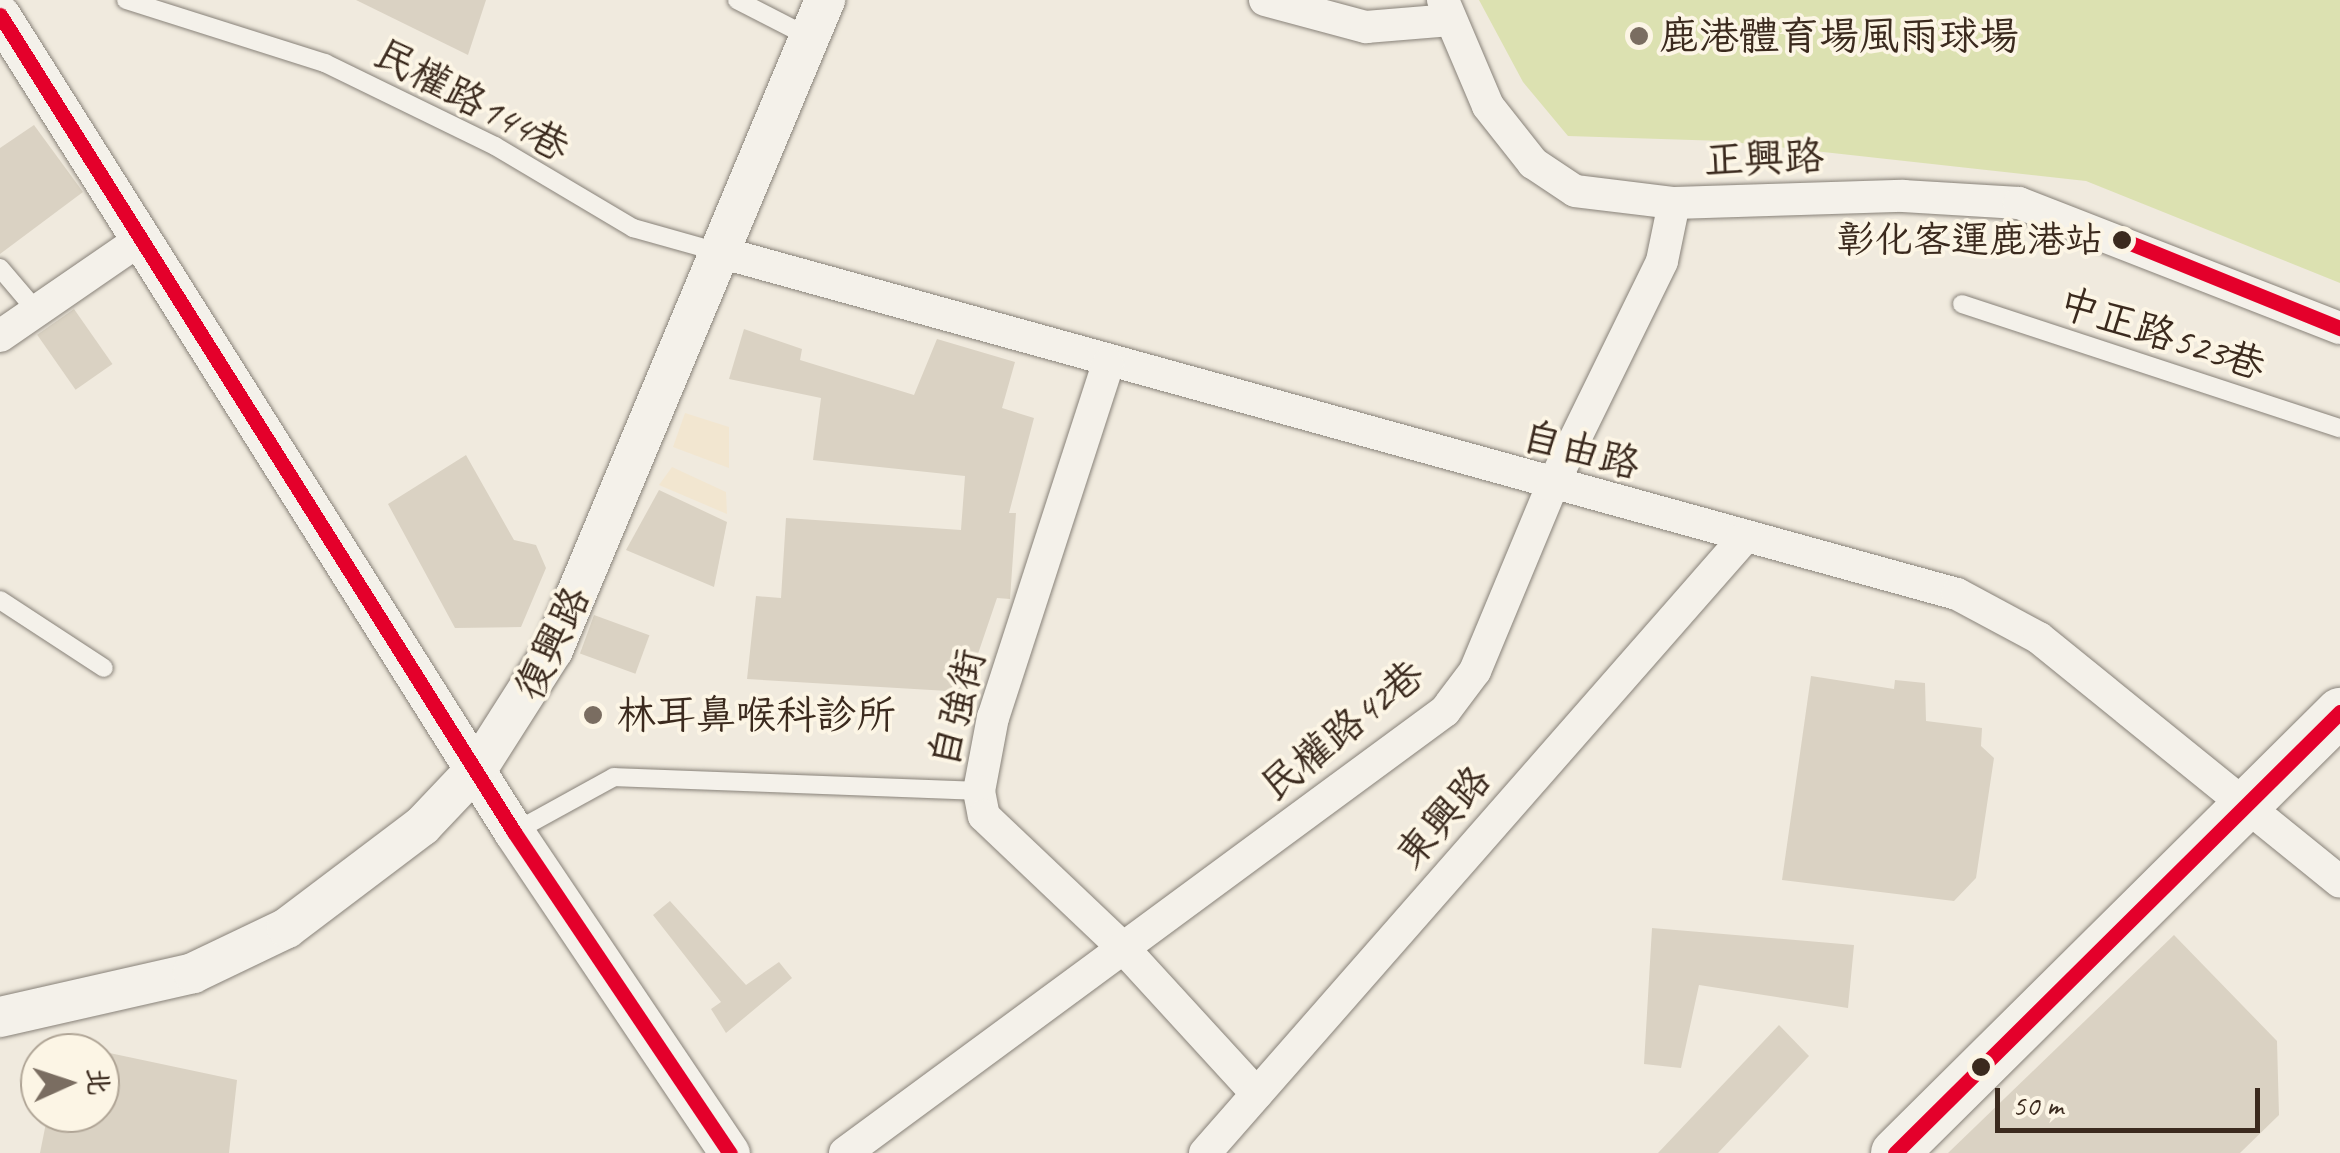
<!DOCTYPE html>
<html>
<head>
<meta charset="utf-8">
<style>
	body { margin:0 }
	#map { position:relative; width:2340px; height:1153px; overflow:hidden; background:#f0eade; font-family:Caveat,"LXGW WenKai TC",sans-serif }
	div>[style] { position:absolute }
	[style*='--x'] { left:calc(var(--x)*1px); top:calc(var(--y)*1px); width:calc(var(--w)*1px); rotate:calc(var(--a)*1deg) }
	.built>* { inset:0; background:#f2e6d0 }
	.green>* { inset:0; background:#dce1b1 }
	.building>* { inset:0; background:#dad2c3; transform-origin:0 0 }
	.roads { filter:drop-shadow(0 0 2px #888279) drop-shadow(0 0 2px #888279) }
	.service>* { height:18px; margin:-9px; padding:0 9px; transform-origin:9px; border-radius:9px; background:#f4f1ea }
	.minor>* { height:32px; margin:-16px; padding:0 16px; transform-origin:16px; border-radius:16px; background:#f4f1ea }
	.tertiary>* { height:40px; margin:-20px; padding:0 20px; transform-origin:20px; border-radius:20px; background:#f4f1ea }
	.secondary>* { height:48px; margin:-24px; padding:0 24px; transform-origin:24px; border-radius:24px; background:#f4f1ea }
	.bus-1>* { height:15px; margin:-7.5px; padding:0 7.5px; transform-origin:7.5px; border-radius:7.5px; background:#e4002b }
	.dots>* { width:28px; height:28px; translate:-50% -50%; box-sizing:border-box; border:5px solid #fcf5e5; border-radius:50% }
	span { translate:-50% -50%; white-space:nowrap; text-align:center; line-height:1.15; -webkit-text-stroke:8px #fcf5e5; paint-order:stroke }
	.bus-label { font-size:38px; color:#3b2a1e }
	.right { translate:-100% -50%; text-align:right }
	.poi-label { font-size:40px; color:#3b2a1e }
	.left { translate:0 -50%; text-align:left }
	.street-label { font-size:40px; color:#3b2a1e }
	.north { position:absolute; left:20px; top:1033px; width:100px; height:100px; box-sizing:border-box; background:#fcf5e5; border:2px solid #afa495; border-radius:50%; rotate:87deg; font-size:28px; font-weight:700; line-height:40px; text-align:center; color:#3b2a1e }
	.north::after { content:''; display:block; margin:auto; width:35px; height:45px; background:#7a6d61; clip-path:polygon(50% 0,100% 100%,50% 72%,0 100%) }
	.scale { position:absolute; left:1995px; top:1088px; width:265px; height:45px; box-sizing:border-box; border:5px solid #3b2a1e; border-top:0; padding-left:12px; font-size:30px; line-height:35px; white-space:nowrap; color:#3b2a1e; -webkit-text-stroke:8px #fcf5e5; paint-order:stroke }
</style>
</head>
<body>
<div id="map">
	<div class="built">
		<i style="clip-path:polygon(685px 413px,729px 427px,729px 468px,673px 447px)"></i>
		<i style="clip-path:polygon(672px 467px,726px 492px,727px 514px,659px 485px)"></i>
	</div>
	<div class="green">
		<i style="clip-path:polygon(1479px 0,2340px 0,2340px 283px,2086px 181px,1723px 141px,1568px 136px,1523px 82px)"></i>
	</div>
	<div class="building">
		<i style="clip-path:polygon(356px 0,486px 0,468px 55px)"></i>
		<i style="clip-path:polygon(34px 125px,83px 192px,0 254px,0 148px)"></i>
		<i style="left:74px;top:309px;width:67px;height:45px;rotate:55deg"></i>
		<i style="clip-path:polygon(744px 329px,802px 349px,800px 360px,914px 395px,937px 339px,1015px 362px,1002px 408px,1034px 418px,1009px 513px,1016px 513px,1010px 599px,997px 598px,965px 692px,747px 679px,756px 596px,781px 598px,786px 518px,961px 530px,965px 476px,813px 460px,821px 398px,729px 379px)"></i>
		<i style="clip-path:polygon(466px 455px,514px 540px,536px 545px,546px 568px,521px 627px,455px 628px,388px 504px)"></i>
		<i style="clip-path:polygon(659px 490px,727px 522px,714px 587px,626px 550px)"></i>
		<i style="left:594px;top:615px;width:59px;height:41px;rotate:20deg"></i>
		<i style="clip-path:polygon(1811px 676px,1894px 689px,1895px 680px,1925px 683px,1926px 721px,1982px 728px,1981px 746px,1994px 758px,1976px 878px,1954px 901px,1782px 880px)"></i>
		<i style="clip-path:polygon(670px 901px,746px 985px,779px 962px,792px 978px,726px 1033px,711px 1009px,721px 1002px,653px 915px)"></i>
		<i style="clip-path:polygon(1652px 928px,1854px 945px,1848px 1008px,1699px 985px,1681px 1068px,1644px 1064px)"></i>
		<i style="clip-path:polygon(2174px 935px,2277px 1041px,2279px 1115px,2240px 1153px,1948px 1153px)"></i>
		<i style="clip-path:polygon(1779px 1025px,1809px 1056px,1718px 1153px,1658px 1153px)"></i>
		<i style="clip-path:polygon(100px 1051px,237px 1080px,229px 1153px,40px 1153px,48px 1113px,100px 1113px)"></i>
	</div>
	<div class="roads">
		<div class="service">
			<i style="--x:126;--y:0;--w:209;--a:17.6"></i>
			<i style="--x:325;--y:63;--w:189;--a:26"></i>
			<i style="--x:495;--y:146;--w:161;--a:30.7"></i>
			<i style="--x:633;--y:228;--w:92;--a:15.7"></i>
			<i style="--x:737;--y:0;--w:83;--a:27.2"></i>
			<i style="--x:0;--y:268;--w:52;--a:49.6"></i>
			<i style="--x:1962;--y:304;--w:398;--a:18.2"></i>
			<i style="--x:0;--y:600;--w:124;--a:33.2"></i>
			<i style="--x:514;--y:832;--w:114;--a:-28.8"></i>
			<i style="--x:614;--y:777;--w:365;--a:2.2"></i>
		</div>
		<div class="minor">
			<i style="--x:1265;--y:0;--w:105;--a:15"></i>
			<i style="--x:1366;--y:27;--w:85;--a:-4.7"></i>
			<i style="--x:1443;--y:0;--w:115;--a:67"></i>
			<i style="--x:1488;--y:106;--w:73;--a:51.7"></i>
			<i style="--x:1533;--y:163;--w:50;--a:33.7"></i>
			<i style="--x:1575;--y:191;--w:100;--a:6.9"></i>
			<i style="--x:1674;--y:203;--w:229;--a:-1.8"></i>
			<i style="--x:1903;--y:196;--w:116;--a:3.5"></i>
			<i style="--x:2019;--y:203;--w:344;--a:21.3"></i>
			<i style="--x:723;--y:253;--w:1280;--a:15.45"></i>
			<i style="--x:1957;--y:594;--w:93;--a:28.2"></i>
			<i style="--x:2039;--y:638;--w:387;--a:39"></i>
			<i style="--x:0;--y:336;--w:171;--a:-34.5"></i>
			<i style="--x:1108;--y:364;--w:371;--a:108"></i>
			<i style="--x:993;--y:717;--w:75;--a:100.7"></i>
			<i style="--x:979;--y:791;--w:25;--a:79"></i>
			<i style="--x:984;--y:816;--w:195;--a:43.5"></i>
			<i style="--x:1125;--y:950;--w:195;--a:47.5"></i>
			<i style="--x:845;--y:1153;--w:745;--a:-36.38"></i>
			<i style="--x:1445;--y:711;--w:50;--a:-53.1"></i>
			<i style="--x:1475;--y:671;--w:200;--a:-67.4"></i>
			<i style="--x:1552;--y:486;--w:250;--a:-63.9"></i>
			<i style="--x:1662;--y:261;--w:59;--a:-78.3"></i>
			<i style="--x:1205;--y:1153;--w:819;--a:-48.76"></i>
		</div>
		<div class="tertiary">
			<i style="--x:0;--y:15;--w:965;--a:57.82"></i>
			<i style="--x:514;--y:832;--w:387;--a:56.1"></i>
			<i style="--x:0;--y:1017;--w:198;--a:-12.8"></i>
			<i style="--x:193;--y:973;--w:104;--a:-25.6"></i>
			<i style="--x:287;--y:928;--w:169;--a:-37.1"></i>
			<i style="--x:422;--y:826;--w:83;--a:-46.5"></i>
			<i style="--x:479;--y:766;--w:138;--a:-57.5"></i>
			<i style="--x:553;--y:650;--w:705;--a:-67.29"></i>
		</div>
		<div class="secondary">
			<i style="--x:1895;--y:1153;--w:627;--a:-44.74"></i>
		</div>
	</div>
	<div class="bus-1">
		<i style="--x:0;--y:15;--w:965;--a:57.82"></i>
		<i style="--x:514;--y:832;--w:387;--a:56.1"></i>
		<i style="--x:2118;--y:238;--w:240;--a:22.1"></i>
		<i style="--x:1895;--y:1153;--w:627;--a:-44.74"></i>
	</div>
	<div class="dots">
		<i style="left:1639px;top:36px;background:#7a6d61"></i>
		<i style="left:2122px;top:240px;background:#3b2a1e"></i>
		<i style="left:593px;top:715px;background:#7a6d61"></i>
		<i style="left:1981px;top:1067px;background:#3b2a1e"></i>
	</div>
	<div class="bus-label">
		<span class="right" style="left:2103px;top:240px">彰化客運鹿港站</span>
	</div>
	<div class="poi-label">
		<span class="left" style="left:1659px;top:36px">鹿港體育場風雨球場</span>
		<span class="left" style="left:616px;top:715px">林耳鼻喉科診所</span>
	</div>
	<div class="street-label">
		<span style="left:472px;top:100px;rotate:28deg">民權路144巷</span>
		<span style="left:1764px;top:158px;rotate:-2deg">正興路</span>
		<span style="left:2162px;top:334px;rotate:18deg">中正路523巷</span>
		<span style="left:1581px;top:450px;rotate:15deg">自由路</span>
		<span style="left:552px;top:643px;rotate:-64deg">復興路</span>
		<span style="left:957px;top:708px;rotate:-76deg">自強街</span>
		<span style="left:1342px;top:730px;rotate:-39deg">民權路42巷</span>
		<span style="left:1443px;top:817px;rotate:-49deg">東興路</span>
	</div>
	<div class="north">北</div>
	<div class="scale">50 m</div>
</div>
</body>
</html>
